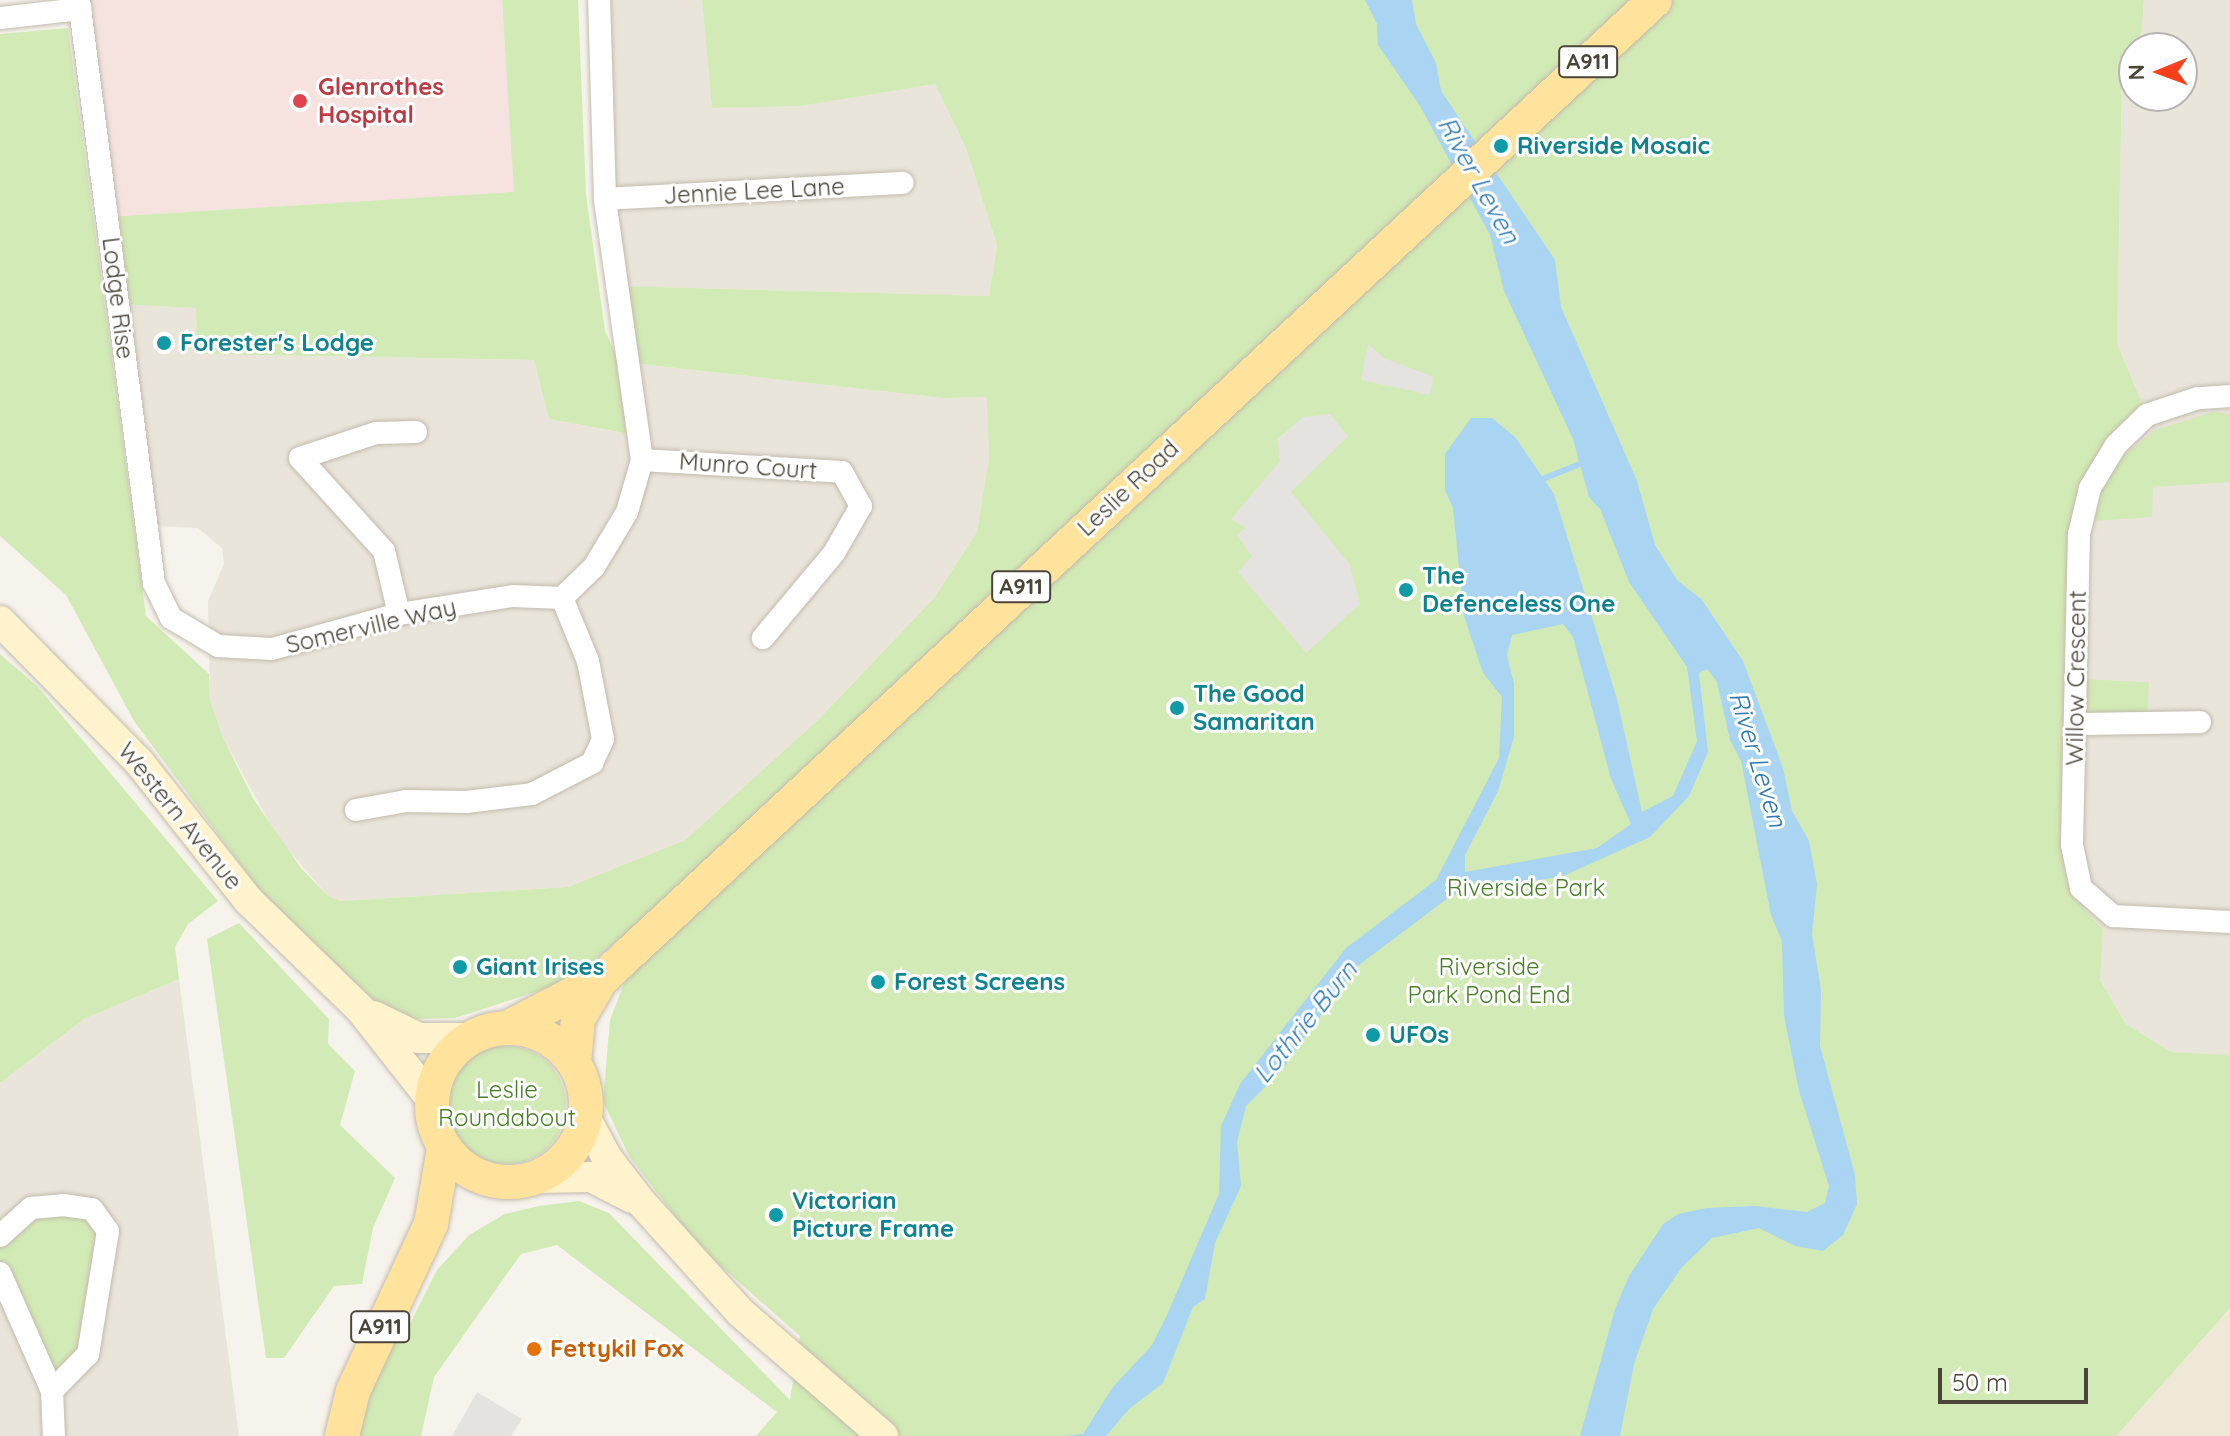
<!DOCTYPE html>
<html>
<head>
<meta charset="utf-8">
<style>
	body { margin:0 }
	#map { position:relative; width:2230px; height:1436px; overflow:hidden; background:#f6f3ec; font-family:Quicksand,sans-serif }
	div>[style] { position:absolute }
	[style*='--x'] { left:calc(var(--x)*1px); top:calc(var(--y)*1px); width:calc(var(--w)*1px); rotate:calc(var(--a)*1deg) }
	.residential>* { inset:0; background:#eae5da }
	.education>* { inset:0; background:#efe8d6 }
	.medical>* { inset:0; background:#f6e3e0 }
	.green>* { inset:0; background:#d2eab5; transform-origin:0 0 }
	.round { border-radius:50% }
	.parking>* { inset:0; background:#e5e3e0 }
	.water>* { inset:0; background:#a9d4f2 }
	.stream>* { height:6px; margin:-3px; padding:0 3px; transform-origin:3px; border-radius:3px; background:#a9d4f2 }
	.roads { filter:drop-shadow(0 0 2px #c2bbae) drop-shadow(0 0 2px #c2bbae) }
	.minor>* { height:22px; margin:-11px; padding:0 11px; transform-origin:11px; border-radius:11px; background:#fff }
	.secondary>* { height:30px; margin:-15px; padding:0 15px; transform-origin:15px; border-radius:15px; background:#fff3cd }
	.primary>* { height:34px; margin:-17px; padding:0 17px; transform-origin:17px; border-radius:17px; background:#ffe39c }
	.primary>.ring { margin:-17px; padding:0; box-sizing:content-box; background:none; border:34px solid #ffe39c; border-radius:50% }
	.dots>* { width:22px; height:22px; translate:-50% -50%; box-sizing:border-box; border:4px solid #fff; border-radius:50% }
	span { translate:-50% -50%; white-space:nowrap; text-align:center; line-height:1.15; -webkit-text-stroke:6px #fff; paint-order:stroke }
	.shield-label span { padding:2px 6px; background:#fff; border:2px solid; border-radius:6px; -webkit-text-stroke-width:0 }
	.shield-label { font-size:22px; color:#4b4439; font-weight:700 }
	.health-label { font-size:24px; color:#be3a42; font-weight:700 }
	.left { translate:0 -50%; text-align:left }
	.culture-label { font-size:24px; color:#0d838f; font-weight:700 }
	.street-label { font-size:24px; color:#4b4439 }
	.park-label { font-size:24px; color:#4a7f2a }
	.food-label { font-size:24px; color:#c56008; font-weight:700 }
	.water-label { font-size:26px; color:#2e7ab2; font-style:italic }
	.north { position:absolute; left:2118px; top:32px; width:80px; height:80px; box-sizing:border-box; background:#fff; border:2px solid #b7b4b0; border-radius:50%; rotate:269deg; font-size:22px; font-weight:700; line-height:32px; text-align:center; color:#4b4439 }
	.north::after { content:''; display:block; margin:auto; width:28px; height:36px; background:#fc3f1d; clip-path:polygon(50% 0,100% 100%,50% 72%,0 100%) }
	.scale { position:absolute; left:1938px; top:1368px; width:150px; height:36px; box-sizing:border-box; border:4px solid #4b4439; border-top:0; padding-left:10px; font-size:24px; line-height:28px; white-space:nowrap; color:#4b4439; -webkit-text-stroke:6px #fff; paint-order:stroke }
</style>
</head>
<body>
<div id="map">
	<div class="residential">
		<i style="clip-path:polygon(599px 0,702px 0,712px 108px,801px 106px,935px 84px,966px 147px,997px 245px,989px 296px,617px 286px)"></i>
		<i style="clip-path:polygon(2144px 0,2230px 0,2230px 1055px,2171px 1052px,2126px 1024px,2100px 980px,2103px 930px,2074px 898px,2083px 511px,2147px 415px,2117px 343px,2122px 77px,2134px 50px,2134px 96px,2182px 96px,2182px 48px,2135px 48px,2142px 31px)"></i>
		<i style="clip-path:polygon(119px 304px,196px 308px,198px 354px,534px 360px,549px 419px,639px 436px,631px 363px,944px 398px,988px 396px,989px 458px,977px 532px,934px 598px,818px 720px,685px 840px,568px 887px,341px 901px,328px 896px,278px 838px,223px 738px,210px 700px,208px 601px,224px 564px,222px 548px,198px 528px,148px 526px)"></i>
		<i style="clip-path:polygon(179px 979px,239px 1436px,0 1436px,0 1083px,84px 1019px)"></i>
	</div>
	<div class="education">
		<i style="clip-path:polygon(2230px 1308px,2230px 1436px,2116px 1436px,2116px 1430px)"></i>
	</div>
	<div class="medical">
		<i style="clip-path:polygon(79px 0,502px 0,515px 193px,107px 217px)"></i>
	</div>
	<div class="green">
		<i style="clip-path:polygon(502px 0,578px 0,586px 195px,605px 331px,620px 363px,629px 434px,549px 419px,534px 360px,197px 354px,196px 308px,119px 304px,107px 217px,514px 192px)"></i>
		<i style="clip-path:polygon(702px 0,2144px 0,2142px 31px,2122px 77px,2117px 343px,2147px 415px,2083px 511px,2074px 898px,2103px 930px,2100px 980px,2126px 1024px,2171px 1052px,2230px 1055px,2230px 1308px,2116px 1436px,756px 1436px,777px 1412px,557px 1245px,521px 1254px,434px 1377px,421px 1436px,357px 1436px,396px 1319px,409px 1326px,437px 1270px,469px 1235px,505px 1214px,539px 1206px,579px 1201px,609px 1213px,790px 1400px,800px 1336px,699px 1247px,629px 1156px,603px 1101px,610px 1020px,633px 960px,630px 930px,580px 972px,557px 985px,455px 1018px,412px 1019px,379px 1005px,267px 900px,134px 721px,66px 595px,0 536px,0 34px,68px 28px,146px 616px,209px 674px,210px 700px,223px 738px,254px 800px,301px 868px,328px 896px,341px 901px,568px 887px,685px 840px,818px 720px,934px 598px,977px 532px,989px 458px,987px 397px,944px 398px,631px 363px,617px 286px,989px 296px,997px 245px,966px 148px,935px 84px,801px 106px,712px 108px)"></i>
		<i style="clip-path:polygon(2213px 412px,2230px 414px,2230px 482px,2153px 487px,2152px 517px,2094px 521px,2100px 489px,2119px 459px,2155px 430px)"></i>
		<i style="clip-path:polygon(0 654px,37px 686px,218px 901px,188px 924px,175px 947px,179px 979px,84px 1019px,0 1083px)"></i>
		<i style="left:2084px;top:679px;width:65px;height:38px;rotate:3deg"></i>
		<i style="clip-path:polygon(239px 923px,329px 1019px,328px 1044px,355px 1071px,340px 1125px,395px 1178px,373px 1228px,362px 1284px,334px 1286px,284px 1358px,266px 1358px,207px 939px)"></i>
		<i class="round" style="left:448px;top:1046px;width:118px;height:118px"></i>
		<i style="clip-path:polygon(63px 1205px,108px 1231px,88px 1354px,52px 1391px,0 1273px,0 1235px)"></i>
	</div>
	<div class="parking">
		<i style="clip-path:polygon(1368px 344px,1384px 358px,1434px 377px,1430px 395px,1361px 380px)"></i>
		<i style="clip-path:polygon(1330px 414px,1348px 436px,1291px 492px,1350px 565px,1360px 604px,1306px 653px,1238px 572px,1252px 556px,1237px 535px,1246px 528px,1231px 519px,1280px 461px,1277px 439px,1303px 417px)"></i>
		<i style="clip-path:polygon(477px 1392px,522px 1419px,511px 1436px,452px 1436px)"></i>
	</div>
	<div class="water">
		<i style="clip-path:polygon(evenodd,1365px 0,1412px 0,1416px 24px,1436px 63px,1441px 91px,1555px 260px,1561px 307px,1637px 481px,1655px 545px,1677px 580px,1702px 600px,1743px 661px,1783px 768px,1792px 811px,1809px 841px,1817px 884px,1812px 934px,1821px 990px,1820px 1046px,1855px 1175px,1857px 1204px,1843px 1235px,1823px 1251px,1795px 1246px,1759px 1228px,1712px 1238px,1682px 1267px,1653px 1309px,1634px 1364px,1620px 1436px,1580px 1436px,1615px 1309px,1629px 1276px,1663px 1224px,1678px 1214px,1707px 1208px,1755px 1206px,1807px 1212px,1825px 1203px,1829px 1186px,1799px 1091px,1784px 1016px,1782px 941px,1771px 915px,1741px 761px,1730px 740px,1717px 682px,1707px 669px,1699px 673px,1708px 752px,1689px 796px,1650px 837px,1563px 876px,1452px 895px,1355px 968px,1281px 1071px,1246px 1106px,1237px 1142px,1241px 1186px,1215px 1243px,1205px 1299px,1193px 1307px,1163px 1383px,1129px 1409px,1106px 1436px,1063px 1436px,1083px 1434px,1113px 1387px,1152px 1345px,1167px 1315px,1219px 1194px,1221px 1126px,1240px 1084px,1346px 948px,1436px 880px,1499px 758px,1502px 697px,1483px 673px,1464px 616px,1453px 508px,1445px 490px,1445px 454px,1471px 418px,1492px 418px,1515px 437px,1554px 494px,1617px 699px,1642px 812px,1673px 796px,1697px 741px,1687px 667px,1629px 582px,1600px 509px,1589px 497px,1573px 439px,1504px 291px,1490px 235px,1420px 106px,1378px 45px,1377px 24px,1365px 0,1563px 624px,1573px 637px,1611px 779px,1631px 824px,1597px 848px,1465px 872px,1465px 855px,1498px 791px,1514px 737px,1514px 684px,1507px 655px,1512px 635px,1563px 624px)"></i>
	</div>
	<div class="stream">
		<i style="--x:1545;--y:478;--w:40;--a:-22"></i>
	</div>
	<div class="roads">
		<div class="minor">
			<i style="--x:79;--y:0;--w:588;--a:82.67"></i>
			<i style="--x:154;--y:583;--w:39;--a:64"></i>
			<i style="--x:171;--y:618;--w:55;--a:30.8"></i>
			<i style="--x:218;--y:646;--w:54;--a:3.2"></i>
			<i style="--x:272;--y:649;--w:132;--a:-15.4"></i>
			<i style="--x:399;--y:614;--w:115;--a:-9"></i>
			<i style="--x:513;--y:596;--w:49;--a:2.3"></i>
			<i style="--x:562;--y:598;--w:45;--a:-44.1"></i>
			<i style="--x:594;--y:567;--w:64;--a:-59"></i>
			<i style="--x:627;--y:512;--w:54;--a:-73.9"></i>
			<i style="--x:642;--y:460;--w:264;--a:-98.1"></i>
			<i style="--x:605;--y:199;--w:199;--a:-91.7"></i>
			<i style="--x:0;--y:18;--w:81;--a:-6.4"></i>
			<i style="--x:605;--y:199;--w:298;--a:-3.1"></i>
			<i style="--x:2230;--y:396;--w:32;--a:176"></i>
			<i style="--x:2198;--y:398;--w:54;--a:161.6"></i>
			<i style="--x:2147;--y:415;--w:43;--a:135.9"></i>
			<i style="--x:2116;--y:445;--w:50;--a:121.2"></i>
			<i style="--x:2090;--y:488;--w:47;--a:103.4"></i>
			<i style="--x:2079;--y:534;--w:311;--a:91.3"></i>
			<i style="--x:2072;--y:845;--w:44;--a:78.2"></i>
			<i style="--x:2081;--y:888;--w:43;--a:41.2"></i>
			<i style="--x:2113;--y:916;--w:117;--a:2.9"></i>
			<i style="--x:642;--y:460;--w:200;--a:3.4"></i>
			<i style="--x:842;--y:472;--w:39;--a:61"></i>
			<i style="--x:861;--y:506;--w:54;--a:119.9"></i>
			<i style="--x:834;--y:553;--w:111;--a:129.9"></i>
			<i style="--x:399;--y:614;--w:65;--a:-103.4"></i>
			<i style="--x:384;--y:551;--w:125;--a:-132.1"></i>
			<i style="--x:300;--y:458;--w:80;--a:-18.2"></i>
			<i style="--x:376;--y:433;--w:40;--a:-1.4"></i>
			<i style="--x:2076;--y:724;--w:124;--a:-0.9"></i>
			<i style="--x:356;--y:810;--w:51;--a:-10.2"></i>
			<i style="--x:406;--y:801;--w:60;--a:1"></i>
			<i style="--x:466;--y:802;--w:66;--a:-6.9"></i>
			<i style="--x:532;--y:794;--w:68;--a:-27.3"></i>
			<i style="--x:592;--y:763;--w:26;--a:-65"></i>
			<i style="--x:603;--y:739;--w:79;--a:-100.9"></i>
			<i style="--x:588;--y:661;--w:68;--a:-112.4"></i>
			<i style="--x:0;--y:1236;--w:42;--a:-42.1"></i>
			<i style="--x:31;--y:1208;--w:32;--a:-5"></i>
			<i style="--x:63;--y:1205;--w:29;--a:8"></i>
			<i style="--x:92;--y:1209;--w:27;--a:54"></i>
			<i style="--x:108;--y:1231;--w:125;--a:99.2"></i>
			<i style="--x:88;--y:1354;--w:52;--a:134.2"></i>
			<i style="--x:0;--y:1273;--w:129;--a:66.2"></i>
			<i style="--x:52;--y:1391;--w:45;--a:87.5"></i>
		</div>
		<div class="secondary">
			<i style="--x:0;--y:621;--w:198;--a:45.4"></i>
			<i style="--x:139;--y:762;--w:176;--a:51.7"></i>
			<i style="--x:248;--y:900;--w:158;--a:44.2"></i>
			<i style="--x:361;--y:1010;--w:113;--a:51.8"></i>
			<i style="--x:374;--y:1016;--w:50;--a:26.1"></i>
			<i style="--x:419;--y:1038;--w:50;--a:0"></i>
			<i style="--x:585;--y:1117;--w:47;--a:61.8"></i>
			<i style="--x:607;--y:1158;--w:56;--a:52.3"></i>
			<i style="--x:641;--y:1202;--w:149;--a:48"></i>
			<i style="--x:741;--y:1313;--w:188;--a:40.9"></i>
			<i style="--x:535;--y:1178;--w:56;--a:-1"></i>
			<i style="--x:591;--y:1177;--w:46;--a:27.1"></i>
		</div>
		<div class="primary">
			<i style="--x:509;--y:1027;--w:106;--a:-27.5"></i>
			<i style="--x:603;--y:978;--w:1436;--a:-42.91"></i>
			<i class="ring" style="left:432px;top:1028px;width:120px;height:120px"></i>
			<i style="--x:574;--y:1063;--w:44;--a:-84.8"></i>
			<i style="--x:578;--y:1019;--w:44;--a:-59.9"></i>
			<i style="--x:342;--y:1436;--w:46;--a:-76.3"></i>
			<i style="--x:353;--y:1391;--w:184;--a:-65"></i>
			<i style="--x:431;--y:1224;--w:77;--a:-80.3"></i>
		</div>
	</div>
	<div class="dots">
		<i style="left:300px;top:101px;background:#e0444e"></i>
		<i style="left:1501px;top:146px;background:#0f9aa8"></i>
		<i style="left:164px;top:343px;background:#0f9aa8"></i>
		<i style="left:1406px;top:590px;background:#0f9aa8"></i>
		<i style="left:1177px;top:708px;background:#0f9aa8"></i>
		<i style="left:460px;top:967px;background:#0f9aa8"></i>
		<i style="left:878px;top:982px;background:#0f9aa8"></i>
		<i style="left:1373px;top:1035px;background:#0f9aa8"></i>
		<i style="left:776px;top:1215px;background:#0f9aa8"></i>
		<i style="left:534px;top:1349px;background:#e8710a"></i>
	</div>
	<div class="shield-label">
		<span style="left:1588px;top:62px">A911</span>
		<span style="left:1021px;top:587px">A911</span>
		<span style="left:380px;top:1327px">A911</span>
	</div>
	<div class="health-label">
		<span class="left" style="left:318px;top:101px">Glenrothes<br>Hospital</span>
	</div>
	<div class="culture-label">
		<span class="left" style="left:1517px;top:146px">Riverside Mosaic</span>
		<span class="left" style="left:180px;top:343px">Forester's Lodge</span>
		<span class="left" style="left:1422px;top:590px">The<br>Defenceless One</span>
		<span class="left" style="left:1193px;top:708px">The Good<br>Samaritan</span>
		<span class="left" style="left:476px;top:967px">Giant Irises</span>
		<span class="left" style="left:894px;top:982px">Forest Screens</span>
		<span class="left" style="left:1389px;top:1035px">UFOs</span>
		<span class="left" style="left:792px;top:1215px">Victorian<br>Picture Frame</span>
	</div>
	<div class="street-label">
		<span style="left:754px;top:191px;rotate:-3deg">Jennie Lee Lane</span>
		<span style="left:118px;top:298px;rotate:83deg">Lodge Rise</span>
		<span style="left:748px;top:466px;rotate:4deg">Munro Court</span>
		<span style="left:1128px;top:488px;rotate:-43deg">Leslie Road</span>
		<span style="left:371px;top:626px;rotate:-13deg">Somerville Way</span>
		<span style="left:2076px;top:678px;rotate:-89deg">Willow Crescent</span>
		<span style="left:180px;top:816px;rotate:51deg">Western Avenue</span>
	</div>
	<div class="park-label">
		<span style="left:1526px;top:888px">Riverside Park</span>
		<span style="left:1489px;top:981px">Riverside<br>Park Pond End</span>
		<span style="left:507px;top:1104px">Leslie<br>Roundabout</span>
	</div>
	<div class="food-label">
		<span class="left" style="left:550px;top:1349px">Fettykil Fox</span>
	</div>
	<div class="water-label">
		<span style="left:1479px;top:180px;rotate:61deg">River Leven</span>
		<span style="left:1758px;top:759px;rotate:73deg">River Leven</span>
		<span style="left:1305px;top:1022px;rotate:-51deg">Lothrie Burn</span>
	</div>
	<div class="north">N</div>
	<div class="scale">50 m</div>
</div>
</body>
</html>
